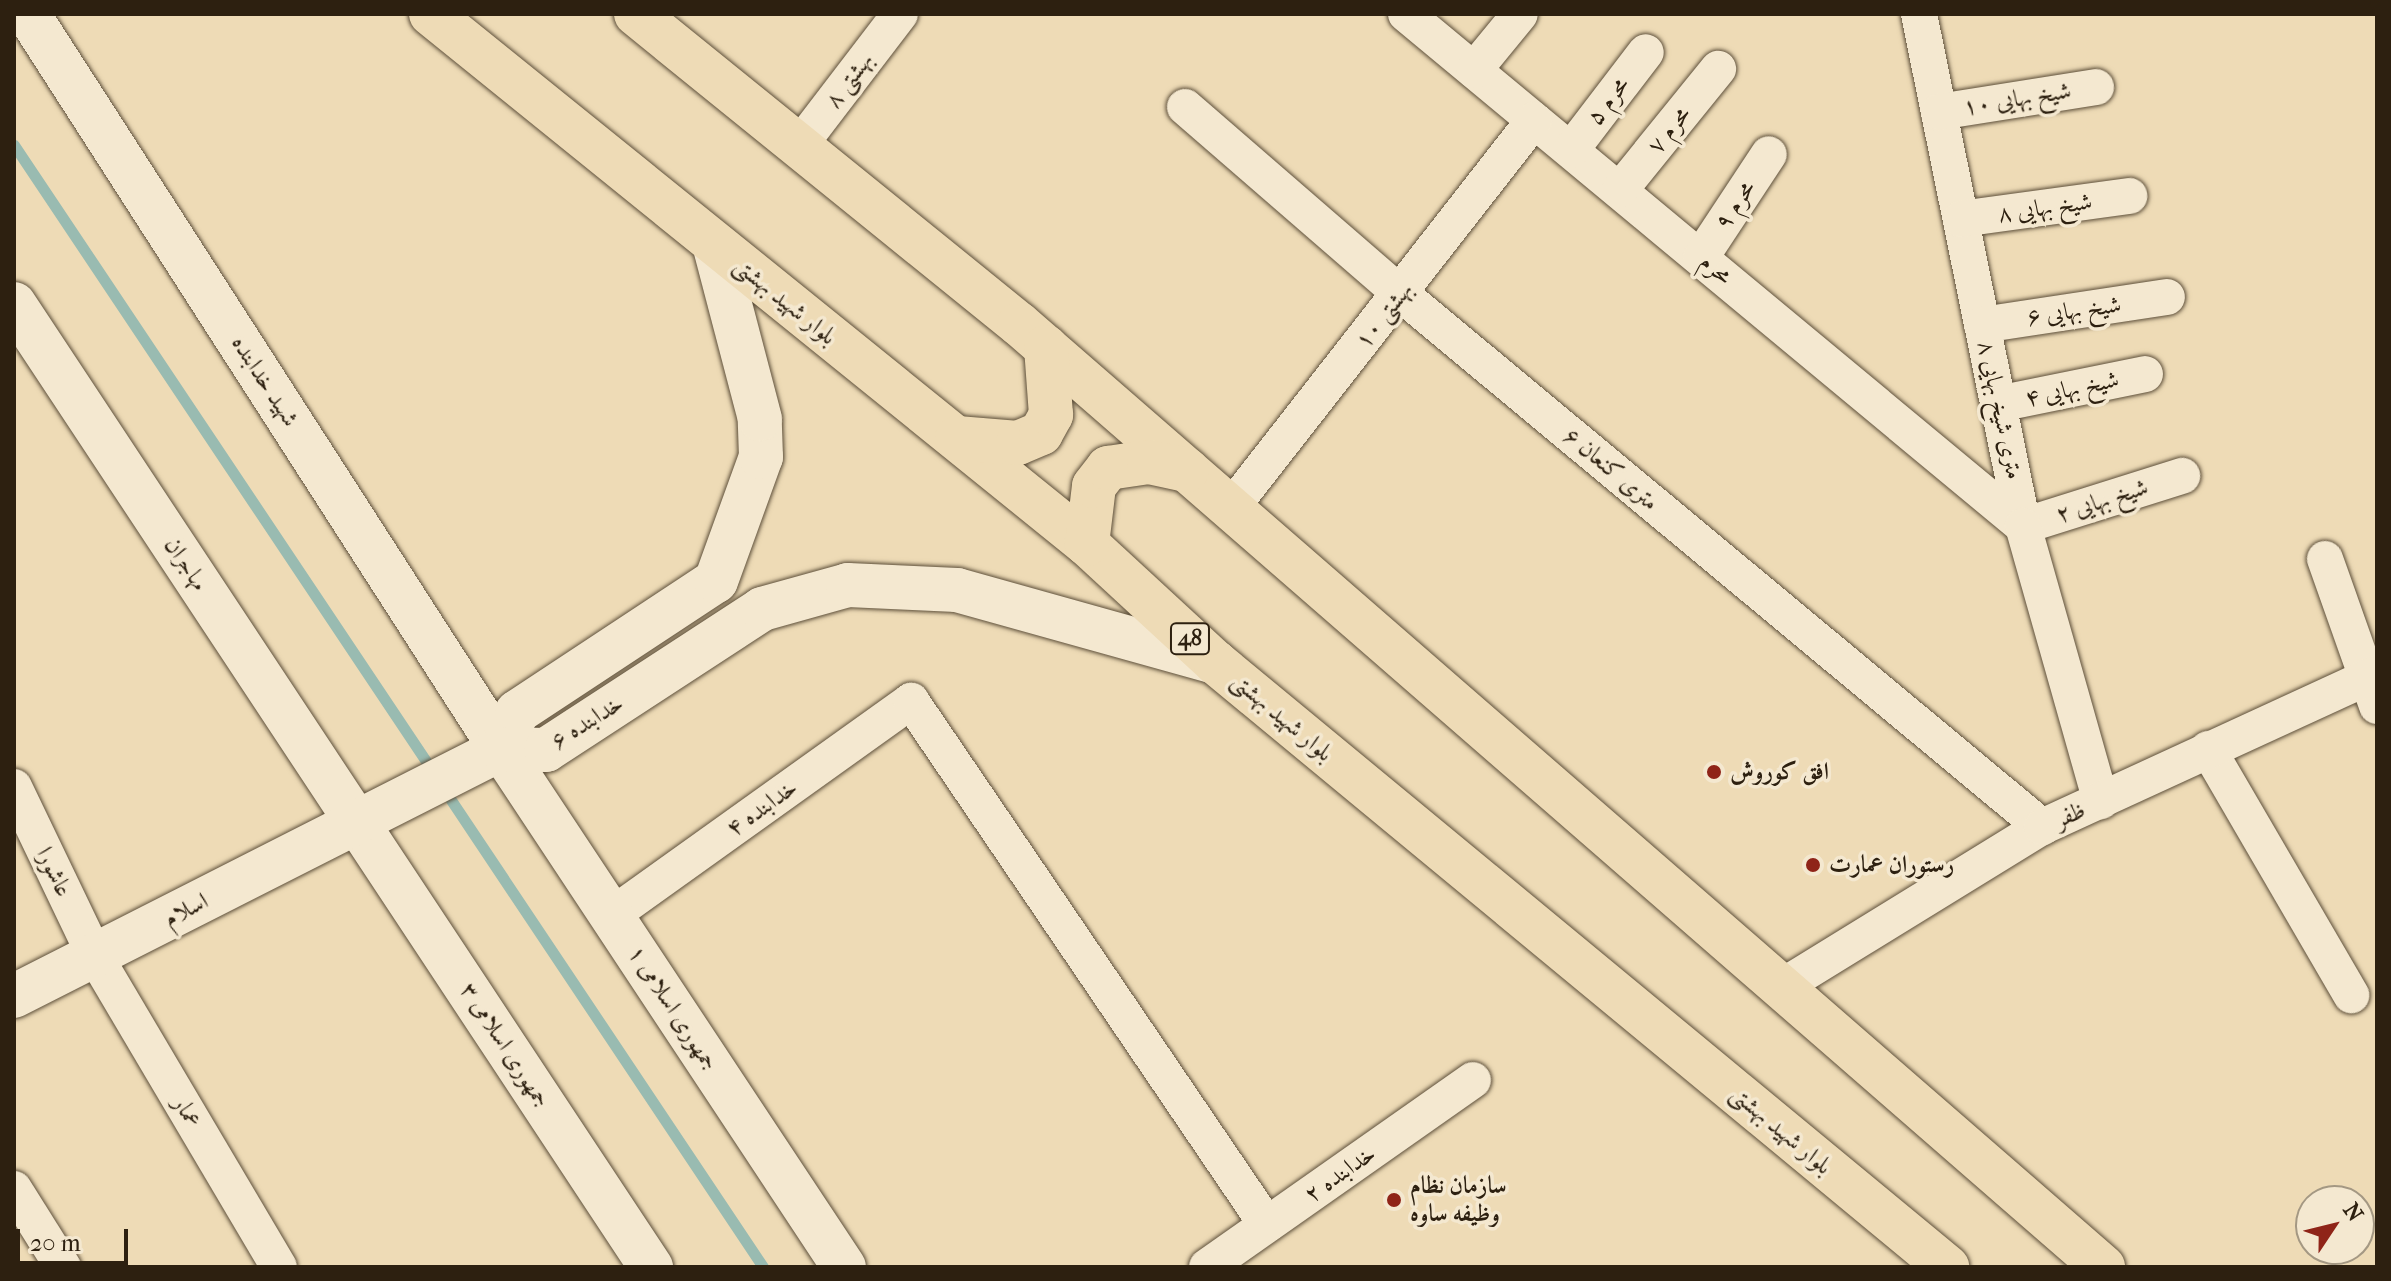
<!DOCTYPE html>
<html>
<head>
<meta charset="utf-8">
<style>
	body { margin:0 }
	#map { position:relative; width:2391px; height:1281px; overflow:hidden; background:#eedbb6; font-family:"IM FELL French Canon",Amiri,serif }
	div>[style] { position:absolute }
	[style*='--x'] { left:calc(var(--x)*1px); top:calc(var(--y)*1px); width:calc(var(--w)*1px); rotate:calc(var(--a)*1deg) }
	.stream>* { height:11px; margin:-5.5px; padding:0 5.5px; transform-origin:5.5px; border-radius:5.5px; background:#99bbb1 }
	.roads { filter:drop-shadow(0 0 2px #5d4f3a) drop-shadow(0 0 2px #5d4f3a) }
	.minor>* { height:36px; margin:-18px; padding:0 18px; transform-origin:18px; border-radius:18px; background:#f4e8d0 }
	.tertiary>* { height:44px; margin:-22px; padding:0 22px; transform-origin:22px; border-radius:22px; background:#f4e8d0 }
	.primary>* { height:44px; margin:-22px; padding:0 22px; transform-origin:22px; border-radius:22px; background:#eedbb6 }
	.dots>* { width:22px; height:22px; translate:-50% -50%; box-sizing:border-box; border:4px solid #f4e8d0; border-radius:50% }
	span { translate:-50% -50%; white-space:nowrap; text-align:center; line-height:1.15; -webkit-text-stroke:7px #f4e8d0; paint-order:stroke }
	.shield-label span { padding:2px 6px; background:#f4e8d0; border:2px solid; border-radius:6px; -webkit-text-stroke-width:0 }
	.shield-label { font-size:22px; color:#2d2010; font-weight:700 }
	.street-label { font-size:24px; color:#2d2010 }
	.poi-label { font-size:24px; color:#2d2010; font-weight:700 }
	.left { translate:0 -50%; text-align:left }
	.frame { position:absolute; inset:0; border:16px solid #2d2010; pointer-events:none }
	.north { position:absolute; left:2295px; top:1185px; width:80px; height:80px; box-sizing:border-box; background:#f4e8d0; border:2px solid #a49883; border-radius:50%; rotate:55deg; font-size:22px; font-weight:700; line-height:32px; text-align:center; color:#2d2010 }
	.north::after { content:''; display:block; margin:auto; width:28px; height:36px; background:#8f2418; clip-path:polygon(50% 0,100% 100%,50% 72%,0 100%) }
	.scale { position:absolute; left:16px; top:1229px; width:112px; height:36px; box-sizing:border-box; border:4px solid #2d2010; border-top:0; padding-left:10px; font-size:24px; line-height:28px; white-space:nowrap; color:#2d2010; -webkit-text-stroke:6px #f4e8d0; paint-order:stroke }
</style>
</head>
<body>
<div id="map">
	<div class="stream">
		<i style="--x:14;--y:145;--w:756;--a:56.23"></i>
		<i style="--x:443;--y:788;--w:576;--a:56.25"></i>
	</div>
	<div class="roads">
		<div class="minor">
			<i style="--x:1406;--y:14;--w:802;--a:39.69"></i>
			<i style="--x:2023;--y:526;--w:167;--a:-17.5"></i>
			<i style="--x:1919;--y:14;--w:522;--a:78.52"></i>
			<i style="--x:2023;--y:526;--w:286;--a:74.2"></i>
			<i style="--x:1474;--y:70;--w:72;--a:-50.6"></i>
			<i style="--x:1185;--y:107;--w:286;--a:40.9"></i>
			<i style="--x:1401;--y:294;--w:834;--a:39.74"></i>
			<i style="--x:1939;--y:112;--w:159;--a:-9"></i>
			<i style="--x:799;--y:146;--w:166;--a:-52.6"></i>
			<i style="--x:1571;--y:150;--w:123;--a:-52.6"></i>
			<i style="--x:1620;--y:190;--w:156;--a:-51"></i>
			<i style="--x:1961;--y:219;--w:170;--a:-7.8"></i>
			<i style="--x:1701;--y:257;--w:123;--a:-56.6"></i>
			<i style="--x:1982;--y:325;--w:187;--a:-8.6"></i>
			<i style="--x:1998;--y:404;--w:150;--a:-11.5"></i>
			<i style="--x:1231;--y:508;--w:492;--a:-52"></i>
			<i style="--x:2325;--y:559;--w:156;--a:70.5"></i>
			<i style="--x:2208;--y:749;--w:285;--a:59.8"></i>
			<i style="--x:14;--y:787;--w:187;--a:64.4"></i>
			<i style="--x:95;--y:956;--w:361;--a:59.4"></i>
			<i style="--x:612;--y:915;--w:368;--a:-35.6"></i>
			<i style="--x:911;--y:701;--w:633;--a:55.81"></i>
			<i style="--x:1780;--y:988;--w:308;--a:-31.6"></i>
			<i style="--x:2042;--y:827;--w:369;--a:-24.7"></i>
			<i style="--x:14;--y:1189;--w:92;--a:57.9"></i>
			<i style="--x:1207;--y:1267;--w:325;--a:-35.1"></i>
		</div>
		<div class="tertiary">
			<i style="--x:28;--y:14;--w:874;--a:57.24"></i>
			<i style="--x:501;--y:749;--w:621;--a:56.49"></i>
			<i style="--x:14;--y:304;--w:1155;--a:56.52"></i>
			<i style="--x:501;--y:749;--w:40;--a:-66.6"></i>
			<i style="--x:517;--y:712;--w:238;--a:-33.4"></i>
			<i style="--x:716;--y:581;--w:132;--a:-70.1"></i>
			<i style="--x:761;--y:457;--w:38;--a:-92"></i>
			<i style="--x:760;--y:419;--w:181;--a:-104.7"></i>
			<i style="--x:14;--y:996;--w:546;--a:-26.89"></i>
			<i style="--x:501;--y:749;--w:45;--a:1.3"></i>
			<i style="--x:546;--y:750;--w:258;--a:-33.1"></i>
			<i style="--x:762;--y:609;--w:89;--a:-15.6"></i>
			<i style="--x:848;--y:585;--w:109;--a:2.6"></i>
			<i style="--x:957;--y:590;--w:268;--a:15.6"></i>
		</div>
		<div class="primary">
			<i style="--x:431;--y:14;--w:843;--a:38.94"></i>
			<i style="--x:1087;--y:544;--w:174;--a:42.7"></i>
			<i style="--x:1215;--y:662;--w:950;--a:39.57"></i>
			<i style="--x:636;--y:14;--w:493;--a:39"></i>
			<i style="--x:1019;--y:324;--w:1437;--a:41.02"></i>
			<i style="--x:957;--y:438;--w:61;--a:4.7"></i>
			<i style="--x:1018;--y:443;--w:25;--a:-23"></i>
			<i style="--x:1041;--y:433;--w:21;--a:-61"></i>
			<i style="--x:1051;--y:415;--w:68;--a:-94.2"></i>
			<i style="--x:1087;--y:544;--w:58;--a:-83.1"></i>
			<i style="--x:1094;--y:486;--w:23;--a:-52"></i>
			<i style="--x:1108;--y:468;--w:41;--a:-8.3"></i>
			<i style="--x:1149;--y:462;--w:39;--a:12"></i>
		</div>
	</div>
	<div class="dots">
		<i style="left:1714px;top:772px;background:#8f2418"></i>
		<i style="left:1813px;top:865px;background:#8f2418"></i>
		<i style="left:1394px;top:1200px;background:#8f2418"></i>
	</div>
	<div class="shield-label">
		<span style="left:1190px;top:639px">48</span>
	</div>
	<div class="street-label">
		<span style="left:849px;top:80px;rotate:-53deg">بهشتی ۸</span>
		<span style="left:2017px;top:99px;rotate:-9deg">شیخ بهایی ۱۰</span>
		<span style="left:1608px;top:101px;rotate:-53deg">محرم ۵</span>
		<span style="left:1669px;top:130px;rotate:-51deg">محرم ۷</span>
		<span style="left:1735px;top:205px;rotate:-56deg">محرم ۹</span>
		<span style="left:2045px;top:208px;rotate:-8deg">شیخ بهایی ۸</span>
		<span style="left:1716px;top:269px;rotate:40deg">محرم</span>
		<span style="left:785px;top:301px;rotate:39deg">بلوار شهید بهشتی</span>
		<span style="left:2074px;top:311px;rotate:-8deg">شیخ بهایی ۶</span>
		<span style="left:1384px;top:315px;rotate:-52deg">بهشتی ۱۰</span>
		<span style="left:265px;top:381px;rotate:57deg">شهید خدابنده</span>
		<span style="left:2072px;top:389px;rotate:-12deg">شیخ بهایی ۴</span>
		<span style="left:2000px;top:410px;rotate:78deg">۸ متری شیخ بهایی</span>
		<span style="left:1611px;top:469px;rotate:40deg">۶ متری کنعان</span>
		<span style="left:2102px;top:501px;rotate:-18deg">شیخ بهایی ۲</span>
		<span style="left:186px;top:564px;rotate:56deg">مهاجران</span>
		<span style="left:1282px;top:717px;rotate:40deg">بلوار شهید بهشتی</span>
		<span style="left:587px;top:722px;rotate:-32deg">خدابنده ۶</span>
		<span style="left:762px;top:808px;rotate:-36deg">خدابنده ۴</span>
		<span style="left:2070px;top:815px;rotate:-23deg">ظفر</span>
		<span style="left:54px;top:872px;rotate:64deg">عاشورا</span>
		<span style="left:186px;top:910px;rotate:-27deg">اسلام</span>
		<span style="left:673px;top:1008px;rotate:57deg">جمهوری اسلامی ۱</span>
		<span style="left:505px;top:1045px;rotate:57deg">جمهوری اسلامی ۳</span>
		<span style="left:187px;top:1112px;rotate:59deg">عمار</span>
		<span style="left:1781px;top:1130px;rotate:40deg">بلوار شهید بهشتی</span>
		<span style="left:1340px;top:1174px;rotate:-35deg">خدابنده ۲</span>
	</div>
	<div class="poi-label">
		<span class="left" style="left:1730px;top:772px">افق کوروش</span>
		<span class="left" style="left:1829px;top:865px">رستوران عمارت</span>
		<span class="left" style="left:1410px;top:1200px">سازمان نظام<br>وظیفه ساوه</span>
	</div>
	<div class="frame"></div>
	<div class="north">N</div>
	<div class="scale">20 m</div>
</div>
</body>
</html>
